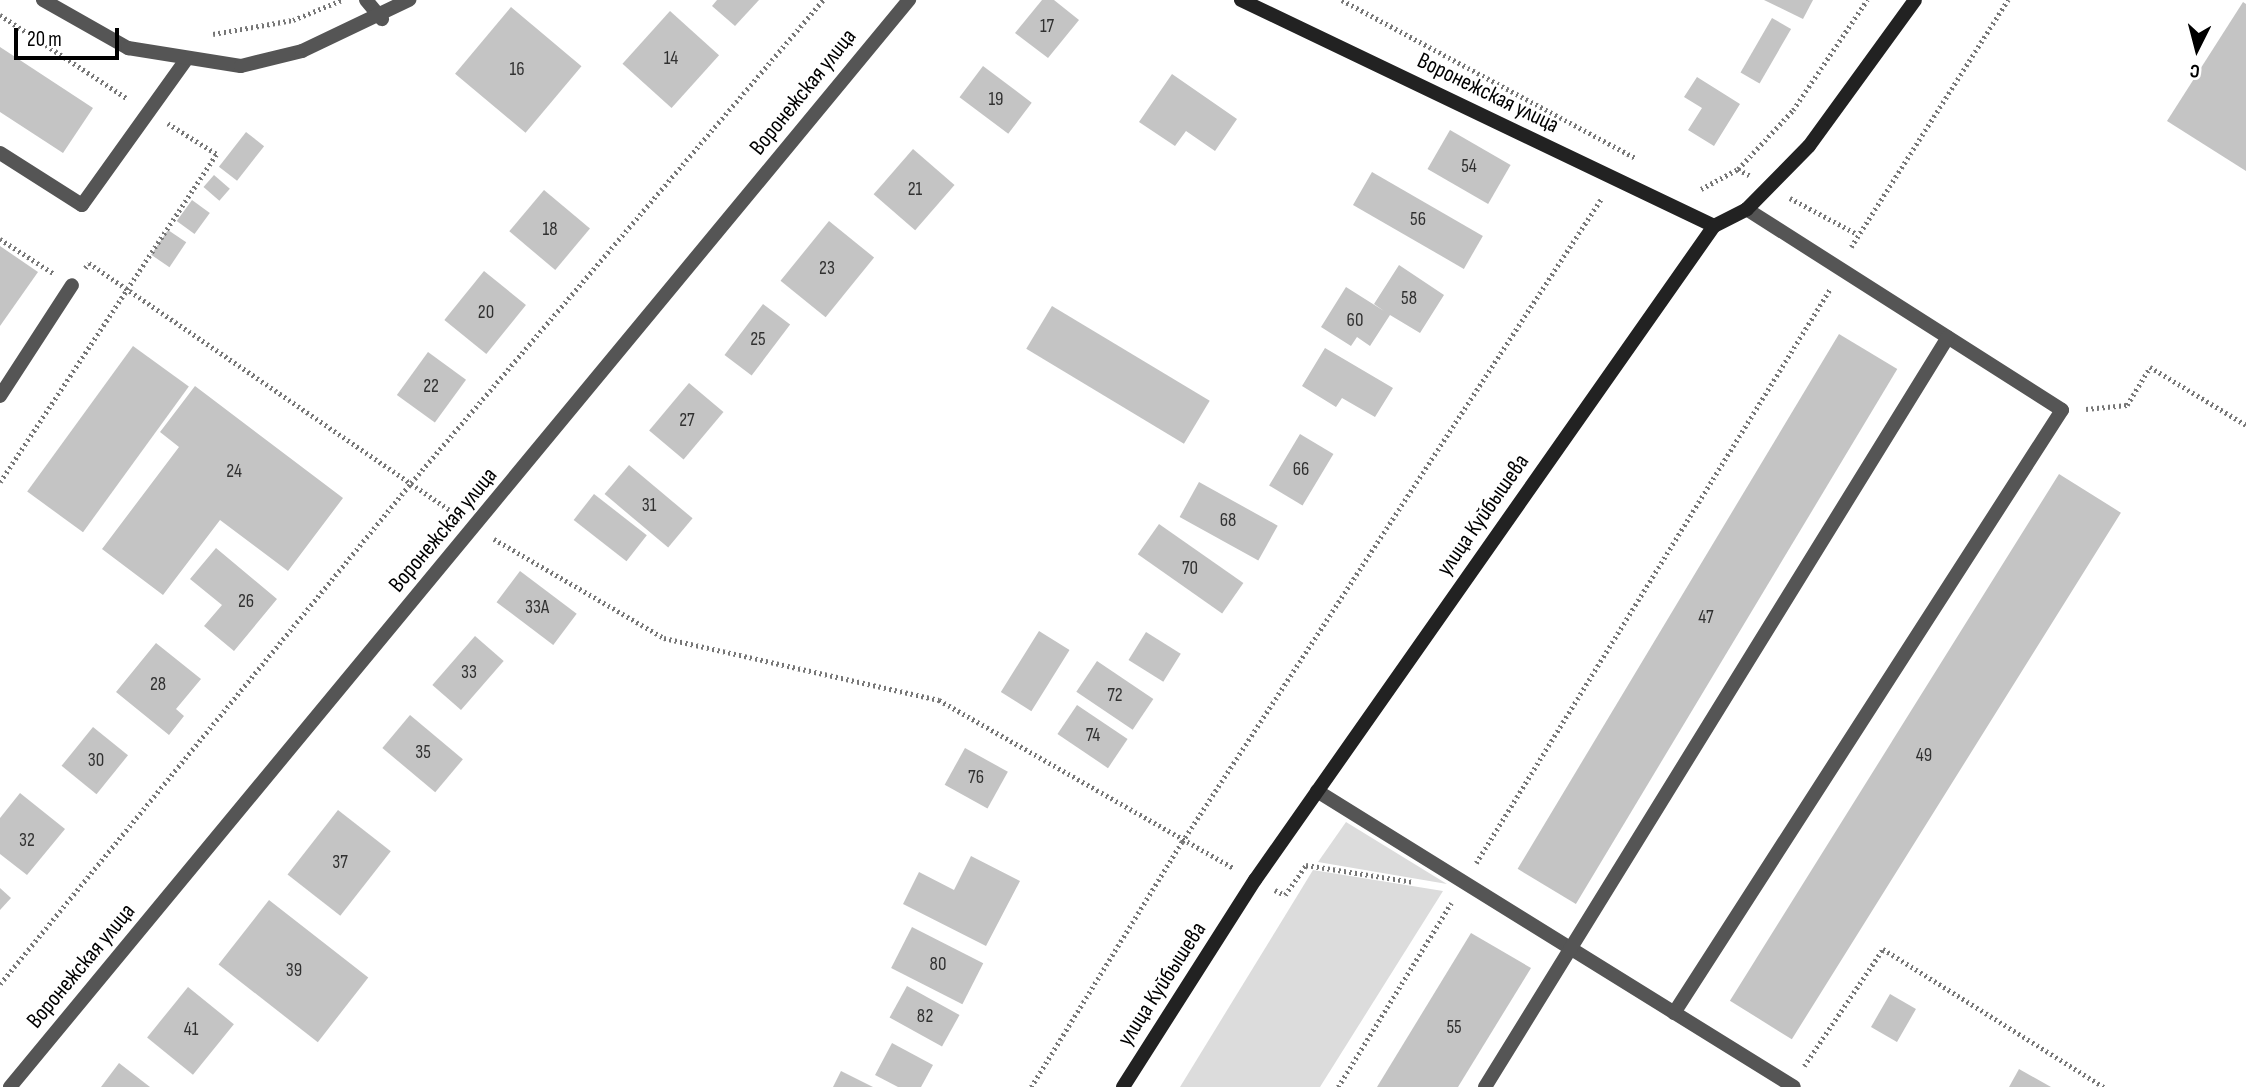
<!DOCTYPE html>
<html>
<head>
<meta charset="utf-8">
<style>
	body { margin:0 }
	#map { position:relative; width:2246px; height:1087px; overflow:hidden; background:#fff; font-family:"Sofia Sans Condensed",sans-serif }
	div>[style] { position:absolute }
	[style*='--x'] { left:calc(var(--x)*1px); top:calc(var(--y)*1px); width:calc(var(--w)*1px); rotate:calc(var(--a)*1deg) }
	.green>* { inset:0; background:#dcdcdc }
	.building>* { inset:0; background:#c4c4c4; transform-origin:0 0 }
	.path>* { height:4.5px; margin-top:-2.25px; transform-origin:0; background:repeating-linear-gradient(90deg,#777 0 2px,transparent 0 5.5px) }
	.lane>* { height:14px; margin:-7px; padding:0 7px; transform-origin:7px; border-radius:7px; background:#555 }
	.street>* { height:14px; margin:-7px; padding:0 7px; transform-origin:7px; border-radius:7px; background:#555 }
	.secondary>* { height:14px; margin:-7px; padding:0 7px; transform-origin:7px; border-radius:7px; background:#222 }
	span { translate:-50% -50%; white-space:nowrap; text-align:center; line-height:1.15; -webkit-text-stroke:5px #fff; paint-order:stroke }
	.number-label { font-size:19px; color:#313131 }
	.number-label span { -webkit-text-stroke-width:0 }
	.street-label { font-size:23px; color:#000 }
	.north { position:absolute; left:2162px; top:14px; width:70px; height:70px; -webkit-text-stroke:5px #fff; paint-order:stroke; rotate:186deg; font-size:19px; font-weight:700; line-height:28px; text-align:center; color:#000 }
	.north::after { content:''; display:block; margin:auto; width:24px; height:32px; background:#000; clip-path:polygon(50% 0,100% 100%,50% 72%,0 100%) }
	.scale { position:absolute; left:14px; top:28px; width:105px; height:32px; box-sizing:border-box; border:4px solid #000; border-top:0; padding-left:9px; font-size:21px; line-height:24px; white-space:nowrap; color:#000; -webkit-text-stroke:5px #fff; paint-order:stroke }
</style>
</head>
<body>
<div id="map">
	<div class="green">
		<i style="clip-path:polygon(1346px 822px,1447px 884px,1318px 862px)"></i>
		<i style="clip-path:polygon(1313px 870px,1443px 891px,1320px 1087px,1180px 1087px)"></i>
	</div>
	<div class="building">
		<i style="clip-path:polygon(717px 0,759px 0,735px 26px,712px 6px)"></i>
		<i style="clip-path:polygon(1042px 0,1054px 0,1079px 20px,1048px 58px,1015px 33px)"></i>
		<i style="clip-path:polygon(1764px 0,1813px 0,1803px 19px)"></i>
		<i style="clip-path:polygon(2243px 2px,2246px 4px,2246px 171px,2167px 121px)"></i>
		<i style="left:511px;top:7px;width:92px;height:87px;rotate:40deg"></i>
		<i style="left:670px;top:11px;width:66px;height:71px;rotate:42deg"></i>
		<i style="left:1772px;top:18px;width:22px;height:63px;rotate:30deg"></i>
		<i style="clip-path:polygon(0 47px,93px 108px,63px 153px,0 112px)"></i>
		<i style="left:983px;top:66px;width:61px;height:39px;rotate:37deg"></i>
		<i style="clip-path:polygon(1172px 74px,1237px 119px,1215px 151px,1186px 131px,1175px 146px,1139px 122px)"></i>
		<i style="clip-path:polygon(1697px 77px,1740px 104px,1714px 146px,1688px 130px,1702px 108px,1684px 97px)"></i>
		<i style="left:1450px;top:130px;width:70px;height:45px;rotate:30deg"></i>
		<i style="left:246px;top:132px;width:23px;height:44px;rotate:38deg"></i>
		<i style="left:913px;top:149px;width:55px;height:60px;rotate:41deg"></i>
		<i style="left:1372px;top:172px;width:128px;height:38px;rotate:30deg"></i>
		<i style="left:214px;top:175px;width:21px;height:16px;rotate:41deg"></i>
		<i style="left:544px;top:190px;width:60px;height:54px;rotate:40deg"></i>
		<i style="left:192px;top:200px;width:22px;height:26px;rotate:36deg"></i>
		<i style="left:829px;top:221px;width:58px;height:77px;rotate:39deg"></i>
		<i style="left:168px;top:230px;width:22px;height:30px;rotate:34deg"></i>
		<i style="clip-path:polygon(0 246px,38px 272px,0 326px)"></i>
		<i style="clip-path:polygon(1399px 265px,1444px 295px,1420px 333px,1390px 315px,1370px 346px,1357px 337px,1351px 346px,1321px 327px,1346px 287px,1384px 311px,1374px 304px)"></i>
		<i style="left:484px;top:271px;width:54px;height:63px;rotate:39deg"></i>
		<i style="left:763px;top:304px;width:34px;height:64px;rotate:37deg"></i>
		<i style="left:1052px;top:306px;width:184px;height:50px;rotate:31deg"></i>
		<i style="left:1839px;top:334px;width:68px;height:624px;rotate:31deg"></i>
		<i style="left:133px;top:346px;width:69px;height:180px;rotate:36deg"></i>
		<i style="clip-path:polygon(1325px 348px,1393px 388px,1375px 417px,1342px 398px,1336px 407px,1302px 386px)"></i>
		<i style="left:428px;top:352px;width:47px;height:53px;rotate:36deg"></i>
		<i style="left:689px;top:383px;width:45px;height:62px;rotate:40deg"></i>
		<i style="clip-path:polygon(195px 386px,343px 498px,288px 571px,220px 520px,163px 595px,102px 549px,179px 447px,160px 432px)"></i>
		<i style="left:1300px;top:434px;width:39px;height:60px;rotate:31deg"></i>
		<i style="left:629px;top:465px;width:83px;height:38px;rotate:40deg"></i>
		<i style="left:2059px;top:474px;width:73px;height:621px;rotate:32deg"></i>
		<i style="left:1199px;top:482px;width:90px;height:40px;rotate:29deg"></i>
		<i style="left:594px;top:494px;width:67px;height:33px;rotate:38deg"></i>
		<i style="left:1159px;top:524px;width:103px;height:37px;rotate:35deg"></i>
		<i style="clip-path:polygon(216px 548px,277px 599px,234px 651px,204px 626px,222px 605px,190px 579px)"></i>
		<i style="left:520px;top:571px;width:71px;height:39px;rotate:37deg"></i>
		<i style="left:1039px;top:631px;width:36px;height:72px;rotate:32deg"></i>
		<i style="left:1146px;top:632px;width:41px;height:33px;rotate:32deg"></i>
		<i style="left:475px;top:636px;width:38px;height:65px;rotate:41deg"></i>
		<i style="clip-path:polygon(156px 643px,201px 679px,176px 709px,184px 716px,169px 735px,116px 692px)"></i>
		<i style="left:1097px;top:661px;width:68px;height:37px;rotate:34deg"></i>
		<i style="left:1077px;top:705px;width:61px;height:35px;rotate:34deg"></i>
		<i style="left:410px;top:715px;width:69px;height:43px;rotate:40deg"></i>
		<i style="left:93px;top:727px;width:45px;height:50px;rotate:39deg"></i>
		<i style="left:965px;top:748px;width:49px;height:42px;rotate:29deg"></i>
		<i style="clip-path:polygon(20px 793px,65px 829px,27px 875px,0 854px,0 818px)"></i>
		<i style="left:338px;top:810px;width:67px;height:82px;rotate:38deg"></i>
		<i style="clip-path:polygon(971px 856px,1020px 881px,986px 946px,903px 904px,919px 872px,954px 890px)"></i>
		<i style="clip-path:polygon(0 888px,11px 898px,0 910px)"></i>
		<i style="left:269px;top:900px;width:126px;height:82px;rotate:38deg"></i>
		<i style="left:912px;top:927px;width:80px;height:46px;rotate:27deg"></i>
		<i style="clip-path:polygon(1471px 933px,1531px 968px,1458px 1087px,1377px 1087px)"></i>
		<i style="left:907px;top:986px;width:60px;height:36px;rotate:29deg"></i>
		<i style="left:188px;top:987px;width:59px;height:65px;rotate:39deg"></i>
		<i style="left:1890px;top:994px;width:30px;height:38px;rotate:30deg"></i>
		<i style="clip-path:polygon(892px 1043px,933px 1065px,921px 1087px,898px 1087px,875px 1075px)"></i>
		<i style="clip-path:polygon(119px 1063px,150px 1087px,101px 1087px)"></i>
		<i style="clip-path:polygon(2019px 1069px,2051px 1087px,2009px 1087px)"></i>
		<i style="clip-path:polygon(841px 1071px,873px 1087px,833px 1087px)"></i>
	</div>
	<div class="path">
		<i style="--x:1342;--y:0;--w:334;--a:28.3"></i>
		<i style="--x:0;--y:15;--w:153;--a:33.3"></i>
		<i style="--x:213;--y:34;--w:81;--a:-9.9"></i>
		<i style="--x:293;--y:20;--w:53;--a:-22.2"></i>
		<i style="--x:1738;--y:169;--w:81;--a:-47"></i>
		<i style="--x:1793;--y:110;--w:133;--a:-56.1"></i>
		<i style="--x:1701;--y:189;--w:42;--a:-28.4"></i>
		<i style="--x:1738;--y:169;--w:13;--a:29"></i>
		<i style="--x:1790;--y:198;--w:76;--a:28.2"></i>
		<i style="--x:0;--y:239;--w:63;--a:32.7"></i>
		<i style="--x:1851;--y:247;--w:293;--a:-57.6"></i>
		<i style="--x:85;--y:268;--w:6;--a:-51"></i>
		<i style="--x:89;--y:263;--w:442;--a:34.4"></i>
		<i style="--x:2086;--y:409;--w:41;--a:-5.6"></i>
		<i style="--x:2127;--y:405;--w:44;--a:-58.8"></i>
		<i style="--x:2150;--y:367;--w:112;--a:31.1"></i>
		<i style="--x:0;--y:482;--w:393;--a:-56.6"></i>
		<i style="--x:216;--y:154;--w:57;--a:-148"></i>
		<i style="--x:494;--y:539;--w:197;--a:30.2"></i>
		<i style="--x:664;--y:638;--w:282;--a:12.7"></i>
		<i style="--x:939;--y:700;--w:339;--a:29.7"></i>
		<i style="--x:1476;--y:863;--w:674;--a:-58.34"></i>
		<i style="--x:1275;--y:890;--w:11;--a:27"></i>
		<i style="--x:1285;--y:895;--w:37;--a:-55"></i>
		<i style="--x:1306;--y:865;--w:108;--a:9"></i>
		<i style="--x:0;--y:984;--w:648;--a:-50.64"></i>
		<i style="--x:411;--y:483;--w:635;--a:-49.54"></i>
		<i style="--x:1804;--y:1066;--w:141;--a:-56"></i>
		<i style="--x:1883;--y:949;--w:261;--a:32"></i>
		<i style="--x:1031;--y:1087;--w:288;--a:-58.4"></i>
		<i style="--x:1182;--y:842;--w:767;--a:-56.91"></i>
		<i style="--x:1338;--y:1087;--w:216;--a:-58.4"></i>
	</div>
	<div class="lane">
		<i style="--x:366;--y:0;--w:25;--a:50"></i>
		<i style="--x:0;--y:153;--w:97;--a:32.4"></i>
		<i style="--x:82;--y:205;--w:177;--a:-54.4"></i>
		<i style="--x:0;--y:396;--w:132;--a:-57"></i>
		<i style="--x:1317;--y:791;--w:561;--a:31.82"></i>
		<i style="--x:1674;--y:1013;--w:717;--a:-57.24"></i>
		<i style="--x:2062;--y:410;--w:374;--a:-147.5"></i>
		<i style="--x:1485;--y:1087;--w:881;--a:-58.31"></i>
	</div>
	<div class="street">
		<i style="--x:43;--y:0;--w:98;--a:29.5"></i>
		<i style="--x:128;--y:48;--w:114;--a:9.1"></i>
		<i style="--x:241;--y:66;--w:63;--a:-13.8"></i>
		<i style="--x:302;--y:51;--w:119;--a:-25.5"></i>
		<i style="--x:10;--y:1087;--w:1411;--a:-50.41"></i>
	</div>
	<div class="secondary">
		<i style="--x:1241;--y:0;--w:524;--a:25.54"></i>
		<i style="--x:1123;--y:1087;--w:246;--a:-57.5"></i>
		<i style="--x:1255;--y:880;--w:799;--a:-54.94"></i>
		<i style="--x:1714;--y:226;--w:37;--a:-27"></i>
		<i style="--x:1747;--y:209;--w:88;--a:-45.5"></i>
		<i style="--x:1809;--y:146;--w:180;--a:-54"></i>
	</div>
	<div class="number-label">
		<span style="left:1047px;top:27px">17</span>
		<span style="left:671px;top:59px">14</span>
		<span style="left:517px;top:70px">16</span>
		<span style="left:996px;top:100px">19</span>
		<span style="left:1469px;top:167px">54</span>
		<span style="left:915px;top:190px">21</span>
		<span style="left:1418px;top:220px">56</span>
		<span style="left:550px;top:230px">18</span>
		<span style="left:827px;top:269px">23</span>
		<span style="left:1409px;top:299px">58</span>
		<span style="left:486px;top:313px">20</span>
		<span style="left:1355px;top:321px">60</span>
		<span style="left:758px;top:340px">25</span>
		<span style="left:431px;top:387px">22</span>
		<span style="left:687px;top:421px">27</span>
		<span style="left:1301px;top:470px">66</span>
		<span style="left:234px;top:472px">24</span>
		<span style="left:649px;top:506px">31</span>
		<span style="left:1228px;top:521px">68</span>
		<span style="left:1190px;top:569px">70</span>
		<span style="left:246px;top:602px">26</span>
		<span style="left:537px;top:608px">33А</span>
		<span style="left:1706px;top:618px">47</span>
		<span style="left:469px;top:673px">33</span>
		<span style="left:158px;top:685px">28</span>
		<span style="left:1115px;top:696px">72</span>
		<span style="left:1093px;top:736px">74</span>
		<span style="left:423px;top:753px">35</span>
		<span style="left:1924px;top:756px">49</span>
		<span style="left:96px;top:761px">30</span>
		<span style="left:976px;top:778px">76</span>
		<span style="left:27px;top:841px">32</span>
		<span style="left:340px;top:863px">37</span>
		<span style="left:938px;top:965px">80</span>
		<span style="left:294px;top:971px">39</span>
		<span style="left:925px;top:1017px">82</span>
		<span style="left:1454px;top:1028px">55</span>
		<span style="left:191px;top:1030px">41</span>
	</div>
	<div class="street-label">
		<span style="left:803px;top:92px;rotate:-51deg">Воронежская улица</span>
		<span style="left:1488px;top:93px;rotate:26deg">Воронежская улица</span>
		<span style="left:1483px;top:515px;rotate:-55deg">улица Куйбышева</span>
		<span style="left:443px;top:530px;rotate:-50deg">Воронежская улица</span>
		<span style="left:81px;top:966px;rotate:-50deg">Воронежская улица</span>
		<span style="left:1162px;top:984px;rotate:-57deg">улица Куйбышева</span>
	</div>
	<div class="north">С</div>
	<div class="scale">20 m</div>
</div>
</body>
</html>
